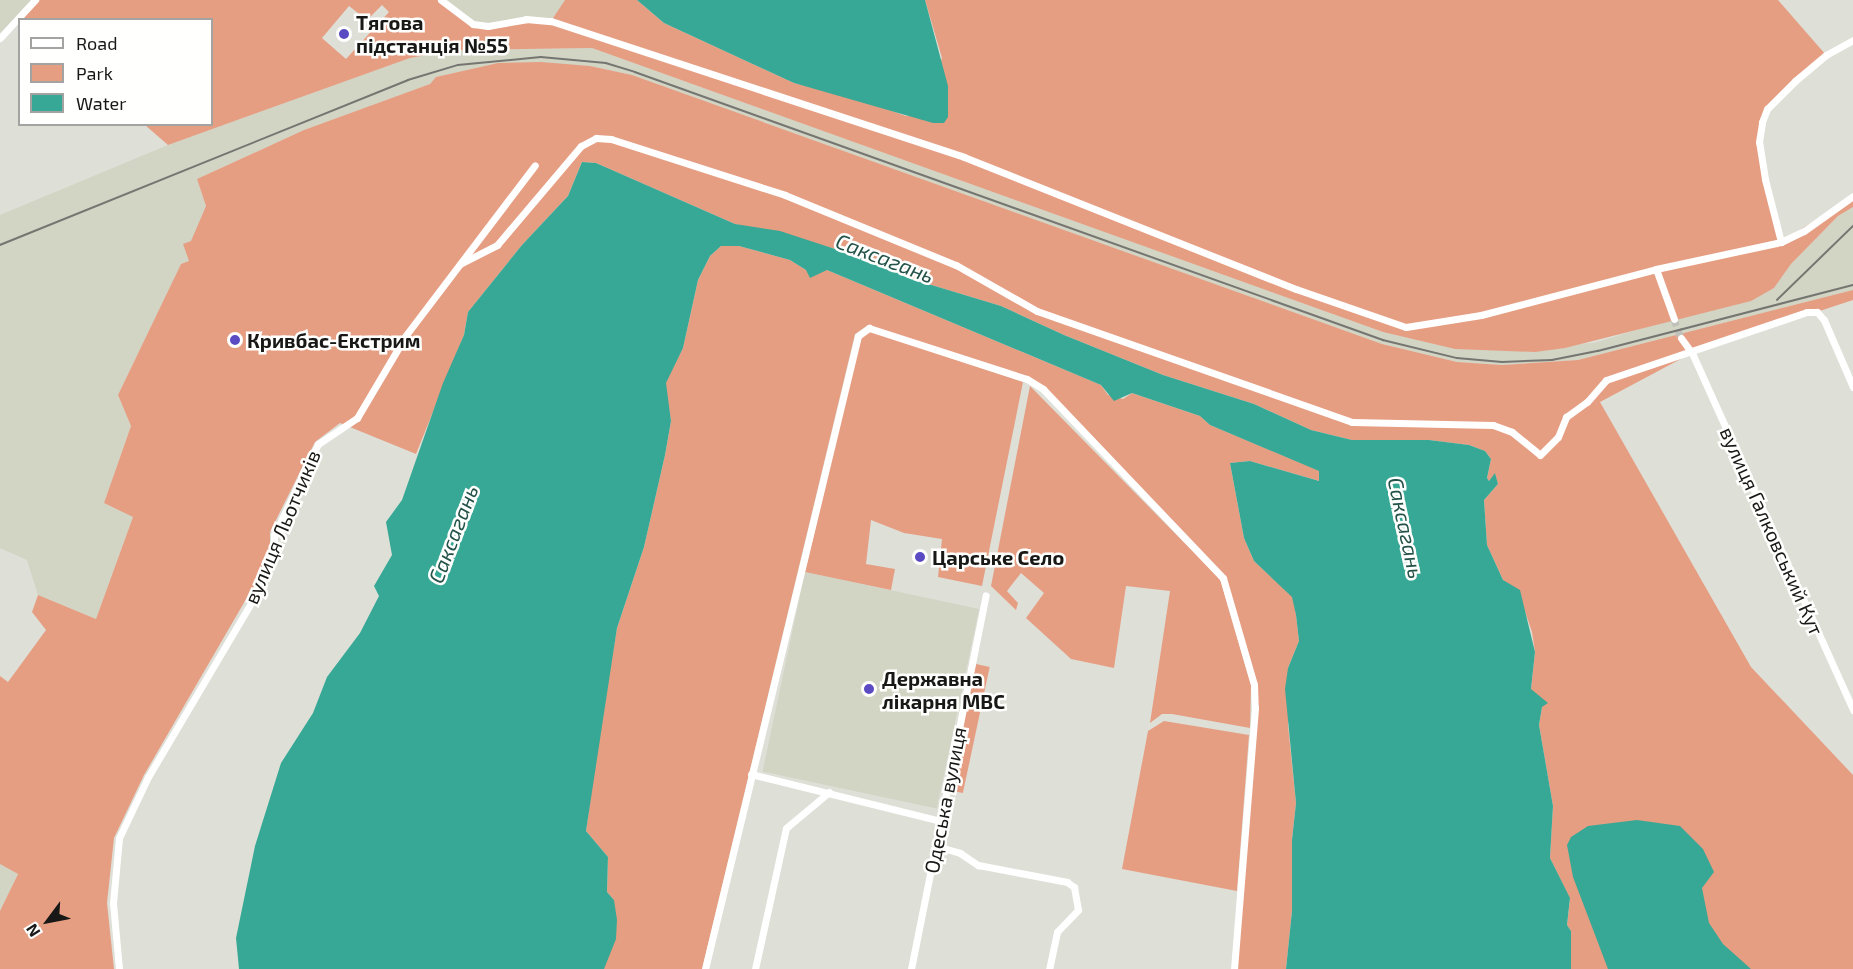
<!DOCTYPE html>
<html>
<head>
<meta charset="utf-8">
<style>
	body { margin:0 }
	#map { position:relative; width:1853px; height:969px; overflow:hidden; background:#dedfd7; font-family:"Exo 2",sans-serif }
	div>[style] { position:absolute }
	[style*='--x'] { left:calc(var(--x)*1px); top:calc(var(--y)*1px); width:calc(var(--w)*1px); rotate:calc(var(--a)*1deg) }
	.built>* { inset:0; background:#d2d4c4; transform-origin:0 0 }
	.green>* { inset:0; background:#e69e83; transform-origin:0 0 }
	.water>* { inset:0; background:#36a895 }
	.street-tunnel>* { height:7px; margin-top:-3.5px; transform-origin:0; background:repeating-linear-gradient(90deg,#c0c1ba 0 7px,transparent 0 10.5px) }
	.street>* { height:7px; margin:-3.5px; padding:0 3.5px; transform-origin:3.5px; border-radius:3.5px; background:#fff }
	.tram>* { height:1.5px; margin:-0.75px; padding:0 0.75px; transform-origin:0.75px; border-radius:0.75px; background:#757671 }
	.dots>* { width:16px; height:16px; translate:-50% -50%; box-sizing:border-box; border:3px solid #fffffe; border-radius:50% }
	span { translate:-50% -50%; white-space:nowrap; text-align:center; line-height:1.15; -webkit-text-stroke:5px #fffffe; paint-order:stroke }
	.poi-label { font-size:20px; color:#181816; font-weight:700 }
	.left { translate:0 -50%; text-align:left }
	.street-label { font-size:20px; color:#181816 }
	.water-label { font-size:21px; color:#235249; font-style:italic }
	.legend { position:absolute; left:18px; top:18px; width:195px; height:108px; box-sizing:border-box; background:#fffffe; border:2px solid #a3a3a1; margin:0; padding:8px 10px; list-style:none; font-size:18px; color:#181816 }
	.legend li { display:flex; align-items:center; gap:12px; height:30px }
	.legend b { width:30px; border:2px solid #a3a3a1 }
	.north { position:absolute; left:18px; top:891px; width:60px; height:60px; -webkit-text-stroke:4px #fffffe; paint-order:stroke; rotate:238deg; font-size:16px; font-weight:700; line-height:24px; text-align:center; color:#181816 }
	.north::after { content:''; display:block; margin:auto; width:21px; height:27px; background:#181816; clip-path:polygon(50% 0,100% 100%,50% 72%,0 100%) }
</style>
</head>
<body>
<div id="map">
	<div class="built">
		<i style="clip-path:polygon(0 0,31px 0,0 35px)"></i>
		<i style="clip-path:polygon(441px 0,565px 0,551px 21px,488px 26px,473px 24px)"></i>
		<i style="clip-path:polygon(592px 48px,1383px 332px,1455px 349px,1594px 343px,1774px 288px,1791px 264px,1838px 216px,1853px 207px,1853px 290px,1578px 360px,1502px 365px,1457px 362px,1382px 344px,632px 75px,590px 66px,498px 63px,436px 77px,430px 84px,304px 130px,197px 179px,206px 206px,191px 242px,190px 261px,181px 264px,118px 395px,131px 426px,104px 503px,133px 517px,96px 619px,38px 595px,27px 560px,0 548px,0 215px,168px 145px,410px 58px,456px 50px)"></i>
		<i style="left:805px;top:572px;width:178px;height:204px;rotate:12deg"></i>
		<i style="clip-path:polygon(0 864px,18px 874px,0 911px)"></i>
	</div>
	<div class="green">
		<i style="clip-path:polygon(evenodd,35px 0,441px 0,473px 24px,488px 26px,516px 20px,551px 21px,565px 0,637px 0,664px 23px,794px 83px,864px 101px,906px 116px,919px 116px,942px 58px,925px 0,1778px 0,1826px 55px,1767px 109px,1759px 142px,1781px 242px,1853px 196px,1853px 207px,1838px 216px,1791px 264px,1774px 288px,1751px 301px,1565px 348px,1535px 352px,1455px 349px,1383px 332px,592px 48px,456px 50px,410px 58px,168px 145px,145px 125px,212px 124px,212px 20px,25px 20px,21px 16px,35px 0,382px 5px,389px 12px,346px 59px,322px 38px,349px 6px,367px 20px,382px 5px)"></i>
		<i style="clip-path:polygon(541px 62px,590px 66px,632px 75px,1382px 344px,1457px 362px,1502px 365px,1578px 360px,1853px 290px,1853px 300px,1692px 353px,1600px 402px,1751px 667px,1853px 775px,1853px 969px,1571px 969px,1571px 931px,1567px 925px,1570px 899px,1550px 858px,1553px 806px,1539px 725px,1542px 707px,1531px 689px,1535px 652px,1532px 632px,1519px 594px,1503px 580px,1487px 545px,1484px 500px,1498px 484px,1495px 474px,1489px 481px,1487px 478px,1491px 459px,1485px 451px,1469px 445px,1429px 440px,1352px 440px,1311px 430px,1254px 404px,1163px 375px,1064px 335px,1001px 306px,915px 280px,852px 253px,735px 224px,596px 163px,582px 162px,568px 196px,522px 245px,468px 312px,464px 335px,416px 454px,340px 423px,315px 442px,270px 532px,270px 558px,144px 775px,114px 838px,107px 903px,114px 969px,0 969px,0 911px,18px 874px,0 864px,0 676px,8px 682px,46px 630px,32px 612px,38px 595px,96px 619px,133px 517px,104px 503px,131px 426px,118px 395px,181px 264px,189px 261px,183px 244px,191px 241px,206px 206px,197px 179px,304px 130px,430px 84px,436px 77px,498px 63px)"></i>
		<i style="clip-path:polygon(721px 246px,739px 246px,790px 260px,806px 270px,827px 270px,1101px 385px,1108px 395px,1123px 399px,1132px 393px,1200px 416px,1210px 425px,1320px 471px,1319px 481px,1250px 461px,1230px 463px,1244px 538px,1254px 561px,1293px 597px,1296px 615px,1299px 641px,1288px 668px,1288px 725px,1296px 803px,1292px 840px,1292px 911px,1286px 969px,1237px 969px,1258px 707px,1226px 577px,1045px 387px,868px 325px,855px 334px,702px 969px,604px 969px,614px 900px,607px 892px,608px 857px,586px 831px,598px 742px,617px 628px,644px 547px,665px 455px,671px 421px,665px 383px,683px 348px,698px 280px,710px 256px)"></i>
		<i style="clip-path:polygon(869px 331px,1023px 382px,982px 586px,938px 577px,942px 539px,904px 533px,871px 520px,866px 564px,895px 569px,891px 590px,805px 572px,861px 337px)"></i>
		<i style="clip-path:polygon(1030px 386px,1220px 579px,1251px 685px,1250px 728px,1172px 714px,1162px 714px,1150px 723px,1170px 591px,1126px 586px,1114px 668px,1071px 659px,1026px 618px,1044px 593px,1021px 573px,1007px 591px,1018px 603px,1016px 610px,991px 586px)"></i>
		<i style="left:976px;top:664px;width:14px;height:129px;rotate:12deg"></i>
		<i style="clip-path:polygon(1164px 721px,1249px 735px,1237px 891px,1122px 869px,1148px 731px)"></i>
	</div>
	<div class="water">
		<i style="clip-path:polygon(637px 0,925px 0,948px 86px,948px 117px,944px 123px,933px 123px,794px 83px,664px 23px)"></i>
		<i style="clip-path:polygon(582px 162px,596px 163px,735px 224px,780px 231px,887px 266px,915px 280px,1001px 306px,1064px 335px,1163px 375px,1254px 404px,1311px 430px,1352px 440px,1429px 440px,1469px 445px,1485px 451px,1491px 459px,1487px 478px,1489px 481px,1495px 473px,1498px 484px,1484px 500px,1487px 545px,1503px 580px,1520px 590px,1535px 652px,1531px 689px,1548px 703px,1542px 707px,1539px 725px,1553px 806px,1550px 858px,1570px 898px,1567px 925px,1571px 931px,1571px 969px,1286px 969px,1292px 911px,1292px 840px,1296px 803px,1285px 689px,1288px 668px,1299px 641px,1296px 615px,1292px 597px,1254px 561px,1244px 538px,1230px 463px,1250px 461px,1319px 481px,1319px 471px,1210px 425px,1200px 416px,1132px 393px,1114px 401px,1101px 385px,827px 270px,810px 278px,806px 270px,790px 260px,739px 246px,721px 246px,710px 256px,698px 280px,683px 348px,666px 383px,671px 421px,665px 455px,644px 547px,617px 628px,586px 831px,608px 857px,607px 892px,614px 900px,617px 920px,616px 939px,604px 969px,239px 969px,236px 938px,255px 846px,281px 763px,313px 713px,327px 677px,360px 633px,379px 596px,374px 586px,392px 555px,386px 522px,402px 500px,443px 383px,464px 335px,468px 312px,522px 245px,568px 196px)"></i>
		<i style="clip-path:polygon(1637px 820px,1680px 826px,1703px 849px,1714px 872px,1702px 888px,1709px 923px,1723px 944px,1751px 969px,1608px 969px,1573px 877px,1567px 845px,1571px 837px,1588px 826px)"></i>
	</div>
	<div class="street-tunnel">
		<i style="--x:1674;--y:319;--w:20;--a:70"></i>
	</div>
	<div class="street">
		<i style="--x:441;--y:0;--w:40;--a:37"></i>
		<i style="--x:473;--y:24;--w:15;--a:8"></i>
		<i style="--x:488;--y:26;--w:39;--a:-10"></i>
		<i style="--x:526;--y:19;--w:25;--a:5"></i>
		<i style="--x:551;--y:21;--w:435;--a:18.2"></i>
		<i style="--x:964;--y:157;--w:357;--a:21.7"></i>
		<i style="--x:1296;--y:289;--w:116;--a:19.1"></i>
		<i style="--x:1406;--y:327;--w:76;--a:-9.1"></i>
		<i style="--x:1481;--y:315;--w:181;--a:-14.7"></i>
		<i style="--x:1656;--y:269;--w:128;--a:-12.2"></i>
		<i style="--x:1781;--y:242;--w:25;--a:-26"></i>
		<i style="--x:1804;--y:231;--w:60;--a:-35.5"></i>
		<i style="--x:0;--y:38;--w:52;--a:-47.4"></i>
		<i style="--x:1781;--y:242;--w:65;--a:-104.3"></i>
		<i style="--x:1765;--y:179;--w:37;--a:-99"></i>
		<i style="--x:1759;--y:142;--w:20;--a:-81"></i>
		<i style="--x:1762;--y:122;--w:14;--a:-69"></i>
		<i style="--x:1767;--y:109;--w:40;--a:-45"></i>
		<i style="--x:1795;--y:81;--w:40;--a:-40"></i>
		<i style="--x:1826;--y:55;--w:31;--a:-29"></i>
		<i style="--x:460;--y:264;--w:42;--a:-27.2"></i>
		<i style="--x:497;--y:245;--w:130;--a:-49.7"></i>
		<i style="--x:581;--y:146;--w:17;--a:-28"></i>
		<i style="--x:596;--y:138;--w:15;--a:4"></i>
		<i style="--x:611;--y:139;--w:183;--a:17.8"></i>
		<i style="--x:785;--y:195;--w:185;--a:22.3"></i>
		<i style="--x:956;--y:265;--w:93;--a:29.6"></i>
		<i style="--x:1037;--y:311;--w:334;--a:19.4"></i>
		<i style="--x:1352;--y:422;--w:141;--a:1.2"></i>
		<i style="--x:1493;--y:425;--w:20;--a:20"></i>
		<i style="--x:1512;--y:432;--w:36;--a:39"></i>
		<i style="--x:1540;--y:455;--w:25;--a:-45"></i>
		<i style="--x:1558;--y:437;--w:22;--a:-68"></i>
		<i style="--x:1566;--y:417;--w:26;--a:-36"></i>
		<i style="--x:1587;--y:402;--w:29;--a:-49"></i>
		<i style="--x:1606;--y:380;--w:212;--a:-18.7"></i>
		<i style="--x:1807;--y:312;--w:10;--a:0"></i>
		<i style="--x:1817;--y:312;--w:11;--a:49"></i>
		<i style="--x:1824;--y:320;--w:73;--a:66.6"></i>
		<i style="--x:1656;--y:269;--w:53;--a:70.2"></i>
		<i style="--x:1681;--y:338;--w:19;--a:54"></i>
		<i style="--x:1692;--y:353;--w:392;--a:65.7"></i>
		<i style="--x:751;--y:774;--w:196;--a:13.9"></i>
		<i style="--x:936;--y:846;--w:25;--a:16"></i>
		<i style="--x:960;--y:853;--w:22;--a:34"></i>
		<i style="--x:978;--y:865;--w:91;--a:10.8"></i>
		<i style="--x:1067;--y:882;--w:9;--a:36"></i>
		<i style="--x:1074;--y:887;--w:23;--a:80"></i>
		<i style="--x:1078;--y:910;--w:30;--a:134"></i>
		<i style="--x:1057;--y:932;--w:38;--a:102"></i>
		<i style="--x:119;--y:969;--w:66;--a:-95.2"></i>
		<i style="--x:113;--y:903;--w:65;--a:-84.7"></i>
		<i style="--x:119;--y:838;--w:68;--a:-64.6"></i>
		<i style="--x:148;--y:777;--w:204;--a:-59.4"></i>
		<i style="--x:252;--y:601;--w:49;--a:-63.4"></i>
		<i style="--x:274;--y:557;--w:22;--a:-90"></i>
		<i style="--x:274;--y:535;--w:101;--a:-64.2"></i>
		<i style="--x:318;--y:444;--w:47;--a:-33.7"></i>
		<i style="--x:357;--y:418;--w:96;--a:-59.4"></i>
		<i style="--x:406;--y:335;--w:213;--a:-52.8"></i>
		<i style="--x:705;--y:969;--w:651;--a:-76.41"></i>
		<i style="--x:858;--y:336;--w:14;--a:-36"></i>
		<i style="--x:869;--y:328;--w:166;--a:17.9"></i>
		<i style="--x:1027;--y:379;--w:19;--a:32"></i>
		<i style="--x:1043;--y:389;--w:261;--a:46.4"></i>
		<i style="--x:1223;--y:578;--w:111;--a:73.8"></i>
		<i style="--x:1254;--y:685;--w:23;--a:88"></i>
		<i style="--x:1255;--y:708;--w:262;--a:94.6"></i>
		<i style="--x:755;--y:969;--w:144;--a:-77.6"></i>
		<i style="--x:786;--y:828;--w:56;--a:-39.9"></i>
		<i style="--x:911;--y:969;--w:381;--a:-78.7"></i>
	</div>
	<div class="tram">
		<i style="--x:0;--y:245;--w:440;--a:-22"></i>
		<i style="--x:408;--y:80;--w:52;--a:-16.7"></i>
		<i style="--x:458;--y:65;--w:83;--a:-5.5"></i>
		<i style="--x:541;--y:57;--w:65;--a:5.3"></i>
		<i style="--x:606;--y:63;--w:30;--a:17"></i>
		<i style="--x:635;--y:72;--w:795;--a:19.71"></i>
		<i style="--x:1383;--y:340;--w:76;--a:13.7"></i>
		<i style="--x:1457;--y:358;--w:45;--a:5.1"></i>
		<i style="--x:1502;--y:362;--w:50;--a:-2.3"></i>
		<i style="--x:1552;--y:360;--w:47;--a:-11.1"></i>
		<i style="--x:1598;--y:351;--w:263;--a:-14.5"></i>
		<i style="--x:1777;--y:300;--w:106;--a:-44.2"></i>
	</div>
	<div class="dots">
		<i style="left:344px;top:34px;background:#5a4bc3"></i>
		<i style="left:235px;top:340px;background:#5a4bc3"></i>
		<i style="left:920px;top:557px;background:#5a4bc3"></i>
		<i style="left:869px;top:689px;background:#5a4bc3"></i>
	</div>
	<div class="poi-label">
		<span class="left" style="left:356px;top:34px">Тягова<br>підстанція №55</span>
		<span class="left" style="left:247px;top:340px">Кривбас-Екстрим</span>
		<span class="left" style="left:932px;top:557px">Царське Село</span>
		<span class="left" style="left:882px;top:690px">Державна<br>лікарня МВС</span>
	</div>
	<div class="street-label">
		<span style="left:282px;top:527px;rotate:-67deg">вулиця Льотчиків</span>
		<span style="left:1772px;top:531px;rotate:66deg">вулиця Галковський Кут</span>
		<span style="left:945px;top:800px;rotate:-79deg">Одеська вулиця</span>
	</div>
	<div class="water-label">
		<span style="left:885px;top:258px;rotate:21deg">Саксагань</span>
		<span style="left:1406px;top:528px;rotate:78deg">Саксагань</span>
		<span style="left:453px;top:534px;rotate:-69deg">Саксагань</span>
	</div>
	<ul class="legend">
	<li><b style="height:8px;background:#fff"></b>Road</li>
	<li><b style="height:16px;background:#e69e83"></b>Park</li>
	<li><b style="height:16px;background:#36a895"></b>Water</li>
	</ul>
	<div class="north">N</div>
</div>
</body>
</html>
